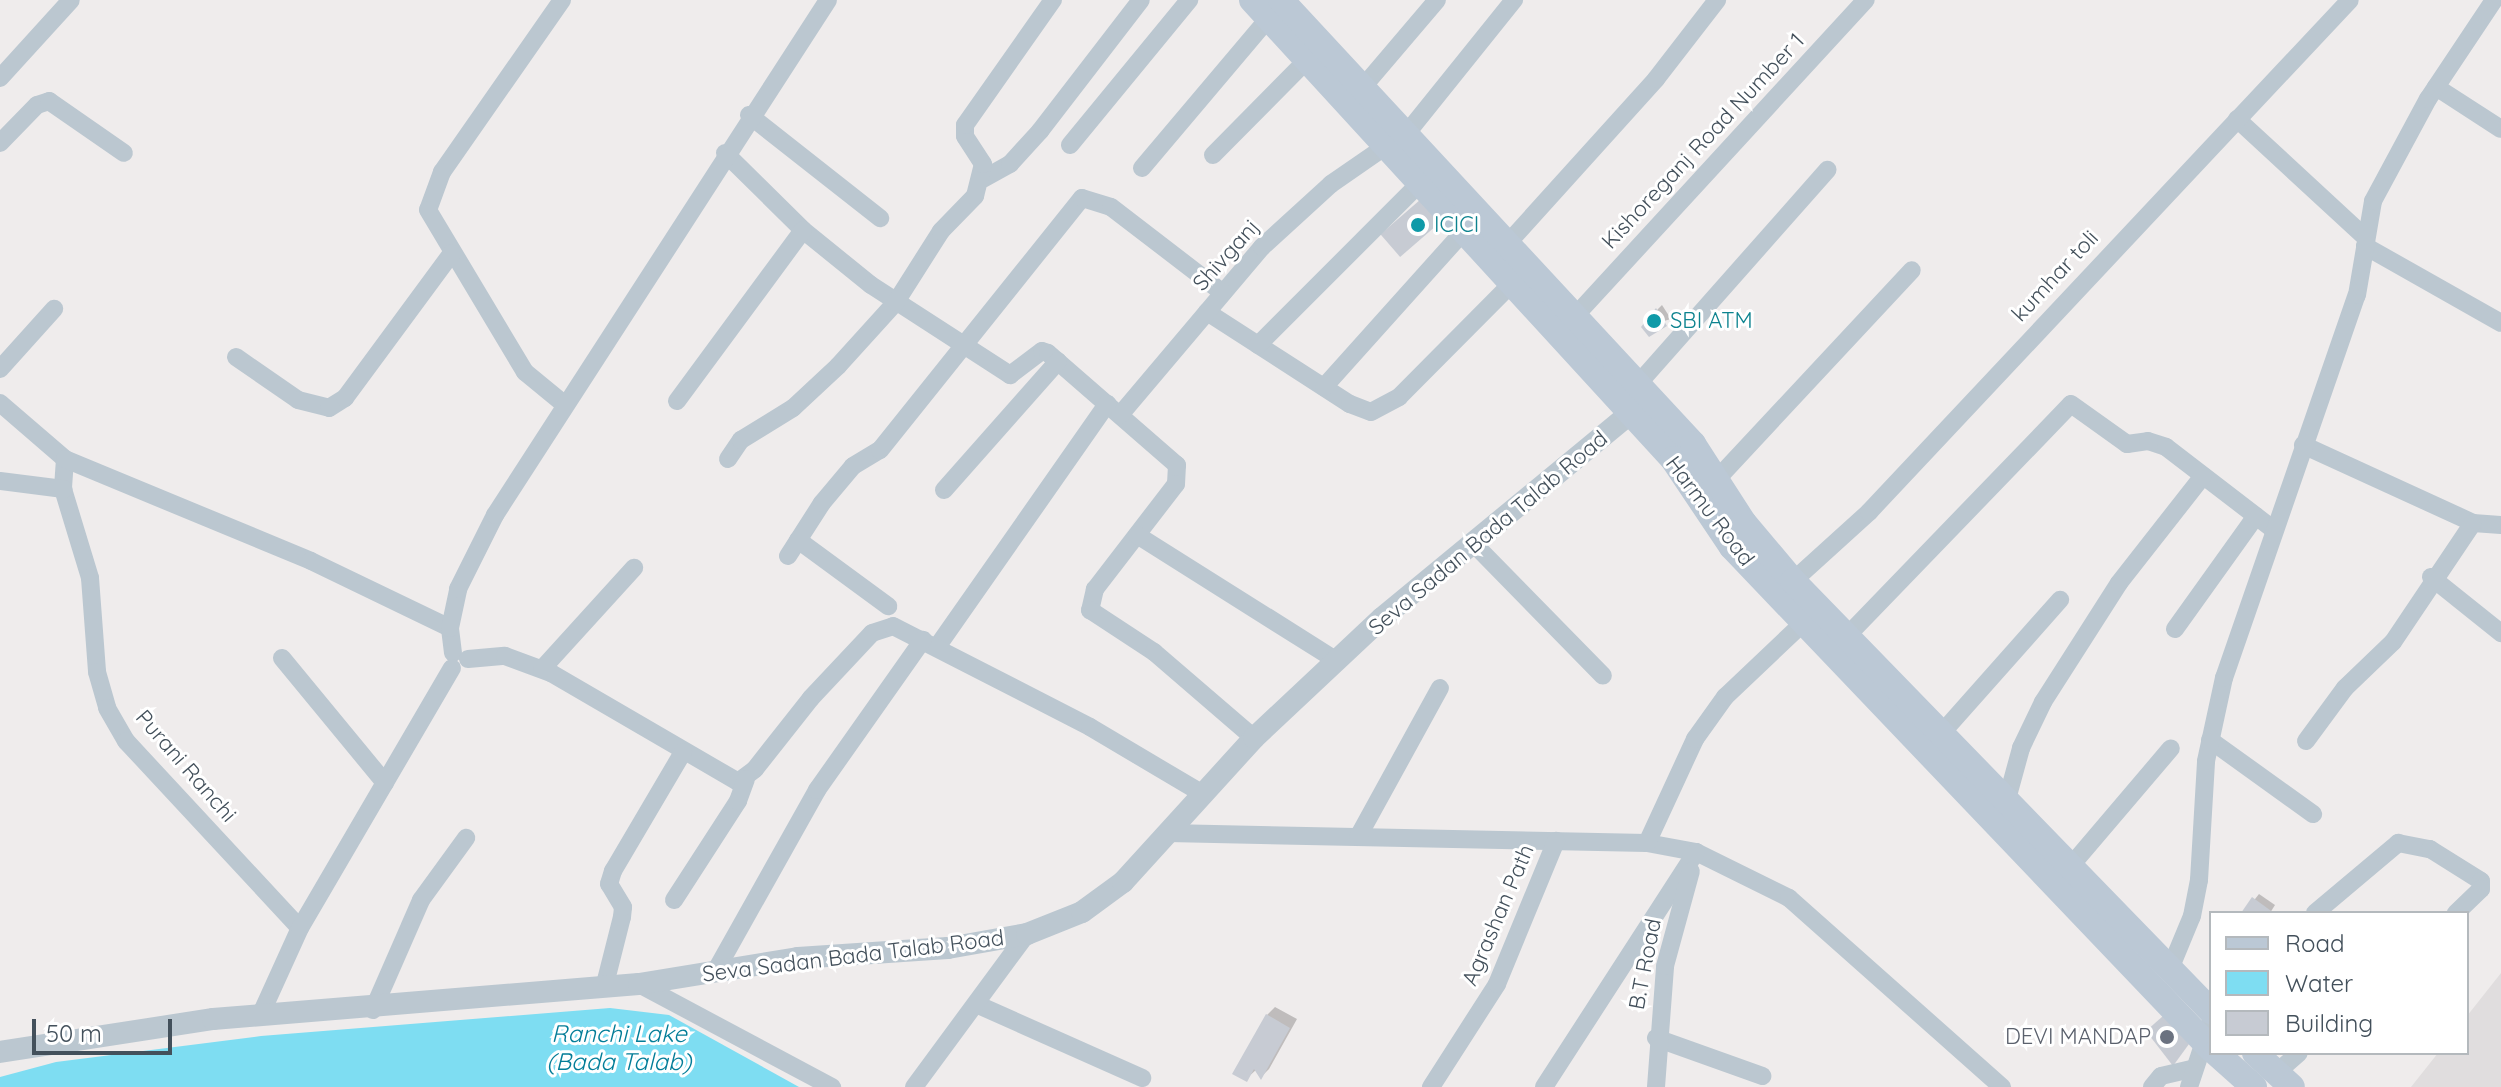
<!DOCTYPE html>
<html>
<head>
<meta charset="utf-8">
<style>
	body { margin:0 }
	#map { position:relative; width:2501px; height:1087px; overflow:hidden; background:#efecec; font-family:Quicksand,sans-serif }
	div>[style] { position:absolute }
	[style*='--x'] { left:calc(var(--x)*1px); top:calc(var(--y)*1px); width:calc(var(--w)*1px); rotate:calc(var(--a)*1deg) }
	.education>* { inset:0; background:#e0ddde }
	.water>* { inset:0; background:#7eddf2 }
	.shadow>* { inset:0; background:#0003 }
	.building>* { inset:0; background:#c7cbd3; transform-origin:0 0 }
	.minor>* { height:18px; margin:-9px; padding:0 9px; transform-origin:9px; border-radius:9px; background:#bbc7d0 }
	.tertiary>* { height:22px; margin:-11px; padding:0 11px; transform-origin:11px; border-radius:11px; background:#bbc7d0 }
	.secondary>* { height:26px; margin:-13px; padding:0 13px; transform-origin:13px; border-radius:13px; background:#bbc8d5 }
	.dots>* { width:22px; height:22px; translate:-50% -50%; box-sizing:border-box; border:4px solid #fff; border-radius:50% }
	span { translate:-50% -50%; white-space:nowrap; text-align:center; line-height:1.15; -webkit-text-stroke:6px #fff; paint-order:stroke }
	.street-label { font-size:22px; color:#43505b }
	.culture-label { font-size:22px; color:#0d838f }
	.left { translate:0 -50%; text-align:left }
	.worship-label { font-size:22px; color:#5b616d }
	.right { translate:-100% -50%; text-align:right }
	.water-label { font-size:24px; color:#037d98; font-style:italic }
	.legend { position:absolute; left:2209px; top:911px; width:260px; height:144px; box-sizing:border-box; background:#fff; border:2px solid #b4b9bd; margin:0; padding:10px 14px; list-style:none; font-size:24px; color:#43505b }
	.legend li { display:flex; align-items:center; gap:16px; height:40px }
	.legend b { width:40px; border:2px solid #b4b9bd }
	.scale { position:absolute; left:32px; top:1019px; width:140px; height:36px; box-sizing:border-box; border:4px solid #43505b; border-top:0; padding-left:10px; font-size:24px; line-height:28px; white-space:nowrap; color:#43505b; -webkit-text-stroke:6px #fff; paint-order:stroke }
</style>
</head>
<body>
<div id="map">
	<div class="education">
		<i style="clip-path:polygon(2501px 973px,2501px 1087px,2411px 1087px,2438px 1053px,2467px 1053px,2467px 1016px)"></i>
	</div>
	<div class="water">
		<i style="clip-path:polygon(610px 1008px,669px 1015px,799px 1087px,0 1087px,0 1077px,56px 1062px,261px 1036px)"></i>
	</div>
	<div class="shadow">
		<i style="clip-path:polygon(1662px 305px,1671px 319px,1643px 327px,1658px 309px)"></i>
		<i style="clip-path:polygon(2259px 894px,2275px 905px,2270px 913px,2244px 913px)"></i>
		<i style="clip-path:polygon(1275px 1007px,1297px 1019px,1269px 1069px,1261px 1077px,1257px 1069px,1246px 1079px,1267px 1015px)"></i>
	</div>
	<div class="building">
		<i style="left:1428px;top:193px;width:30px;height:63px;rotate:49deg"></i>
		<i style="clip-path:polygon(1656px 308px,1667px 326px,1649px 337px,1641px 327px)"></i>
		<i style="clip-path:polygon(2252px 897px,2274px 913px,2241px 913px)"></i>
		<i style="clip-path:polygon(1266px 1014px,1290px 1028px,1261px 1080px,1254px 1069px,1247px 1082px,1232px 1074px)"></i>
		<i style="clip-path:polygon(2163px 1016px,2189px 1044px,2173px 1066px,2146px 1031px)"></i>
	</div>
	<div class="minor">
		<i style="--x:562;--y:0;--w:210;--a:124.9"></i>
		<i style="--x:442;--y:172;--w:40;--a:110.2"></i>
		<i style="--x:428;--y:210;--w:189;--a:59.1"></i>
		<i style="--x:525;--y:372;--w:50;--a:39.4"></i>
		<i style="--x:0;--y:78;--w:105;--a:-47.7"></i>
		<i style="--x:1363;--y:87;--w:114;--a:-49.6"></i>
		<i style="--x:2436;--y:87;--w:77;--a:32.9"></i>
		<i style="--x:749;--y:115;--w:167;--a:38.2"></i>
		<i style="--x:2237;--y:119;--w:174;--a:42.7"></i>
		<i style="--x:1407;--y:133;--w:171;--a:-51.2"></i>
		<i style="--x:0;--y:143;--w:53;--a:-45.8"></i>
		<i style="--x:37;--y:105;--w:13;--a:-18"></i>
		<i style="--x:49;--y:101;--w:91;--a:34.7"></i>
		<i style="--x:1070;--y:145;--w:188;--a:-50.6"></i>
		<i style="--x:725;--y:153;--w:110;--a:44.6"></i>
		<i style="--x:803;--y:230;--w:87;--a:39"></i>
		<i style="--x:871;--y:285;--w:166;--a:32.9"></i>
		<i style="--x:1010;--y:375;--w:40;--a:-37"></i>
		<i style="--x:1042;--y:351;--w:6;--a:18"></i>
		<i style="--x:1048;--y:353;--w:171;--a:41"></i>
		<i style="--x:1177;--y:465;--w:19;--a:93"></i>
		<i style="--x:1176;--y:484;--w:133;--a:127.6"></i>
		<i style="--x:1095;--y:589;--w:22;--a:103"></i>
		<i style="--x:1090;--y:610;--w:77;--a:33.3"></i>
		<i style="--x:1154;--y:652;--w:132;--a:40.7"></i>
		<i style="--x:1213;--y:155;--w:132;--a:-45.3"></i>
		<i style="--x:1142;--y:168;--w:195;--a:-49.8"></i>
		<i style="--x:983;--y:179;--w:31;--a:-29"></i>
		<i style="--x:1010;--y:164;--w:45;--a:-47.7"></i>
		<i style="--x:1040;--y:131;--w:165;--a:-52.4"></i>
		<i style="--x:1508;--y:243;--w:221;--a:-47.9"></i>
		<i style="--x:1656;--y:79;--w:100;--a:-52.3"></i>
		<i style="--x:2365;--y:246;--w:156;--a:29.5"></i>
		<i style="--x:1207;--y:312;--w:170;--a:32.8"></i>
		<i style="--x:1350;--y:404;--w:22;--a:21"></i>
		<i style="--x:1371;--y:412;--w:32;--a:-28"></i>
		<i style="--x:1399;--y:397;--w:163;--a:-45.2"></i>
		<i style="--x:1576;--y:315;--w:428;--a:-47.4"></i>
		<i style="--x:1258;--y:345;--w:231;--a:-45"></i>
		<i style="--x:236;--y:357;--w:75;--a:34.7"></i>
		<i style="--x:298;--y:400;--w:32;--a:14"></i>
		<i style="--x:329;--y:408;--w:19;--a:-32"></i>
		<i style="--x:345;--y:398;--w:180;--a:-53.6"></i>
		<i style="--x:0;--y:369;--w:81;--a:-48"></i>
		<i style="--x:1638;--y:384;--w:286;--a:-48.5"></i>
		<i style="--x:1324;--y:387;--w:211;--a:-48.1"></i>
		<i style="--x:677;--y:401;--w:212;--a:-53.6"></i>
		<i style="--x:0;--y:403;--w:86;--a:40.7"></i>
		<i style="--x:65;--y:459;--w:30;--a:94"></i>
		<i style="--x:63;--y:489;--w:93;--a:73.1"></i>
		<i style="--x:90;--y:578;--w:94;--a:85.7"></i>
		<i style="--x:97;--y:672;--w:37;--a:74"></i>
		<i style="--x:107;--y:708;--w:38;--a:60"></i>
		<i style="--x:126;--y:741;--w:255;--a:47.1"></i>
		<i style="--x:1120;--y:415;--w:220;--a:-49.8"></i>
		<i style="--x:1262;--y:247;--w:93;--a:-42.4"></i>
		<i style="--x:1331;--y:184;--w:67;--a:-34.6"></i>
		<i style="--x:2303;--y:445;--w:187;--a:24.6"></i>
		<i style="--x:2473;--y:523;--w:28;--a:4"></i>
		<i style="--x:65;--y:459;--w:266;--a:22.5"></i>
		<i style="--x:311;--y:561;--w:154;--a:25.7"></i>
		<i style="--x:728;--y:459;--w:23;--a:-56"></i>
		<i style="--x:741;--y:440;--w:61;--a:-31.6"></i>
		<i style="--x:793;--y:408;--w:62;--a:-43"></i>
		<i style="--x:838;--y:366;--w:86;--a:-47.8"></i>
		<i style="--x:896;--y:302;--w:84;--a:-57.6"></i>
		<i style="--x:941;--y:231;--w:49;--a:-45.8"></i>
		<i style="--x:975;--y:196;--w:33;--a:-76"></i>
		<i style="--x:983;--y:164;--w:33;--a:-123"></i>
		<i style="--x:965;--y:136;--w:11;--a:-90"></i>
		<i style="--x:965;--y:125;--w:153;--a:-54.9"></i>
		<i style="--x:1718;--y:478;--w:284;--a:-47"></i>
		<i style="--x:0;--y:481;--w:64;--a:7.2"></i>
		<i style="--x:944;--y:490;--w:172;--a:-48.5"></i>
		<i style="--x:1137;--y:535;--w:236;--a:32.2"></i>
		<i style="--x:798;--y:540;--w:112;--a:36.3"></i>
		<i style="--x:1472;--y:542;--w:187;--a:45.6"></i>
		<i style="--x:788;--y:556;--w:63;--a:-57.3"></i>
		<i style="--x:822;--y:503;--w:48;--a:-50"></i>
		<i style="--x:853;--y:466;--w:31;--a:-31"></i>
		<i style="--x:880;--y:450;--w:323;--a:-51.3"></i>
		<i style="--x:1082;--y:198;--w:30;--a:17"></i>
		<i style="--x:1111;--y:207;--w:141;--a:37.5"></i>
		<i style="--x:2431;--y:577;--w:90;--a:38.7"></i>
		<i style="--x:1793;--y:581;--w:103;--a:-42.2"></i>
		<i style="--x:1869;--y:512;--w:702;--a:-46.79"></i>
		<i style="--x:2175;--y:629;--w:139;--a:-54.4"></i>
		<i style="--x:1847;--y:636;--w:322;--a:-46"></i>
		<i style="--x:2071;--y:404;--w:69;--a:35.5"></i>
		<i style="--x:2127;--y:444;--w:21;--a:-8"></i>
		<i style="--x:2148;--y:441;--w:19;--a:18"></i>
		<i style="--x:2166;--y:447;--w:136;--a:37.5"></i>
		<i style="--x:937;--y:647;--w:297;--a:-55"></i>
		<i style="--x:453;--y:653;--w:25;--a:-97"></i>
		<i style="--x:450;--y:628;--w:40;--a:-78"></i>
		<i style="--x:458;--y:589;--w:83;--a:-63.4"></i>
		<i style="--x:495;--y:515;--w:613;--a:-57.11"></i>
		<i style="--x:282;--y:658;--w:162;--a:50.5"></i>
		<i style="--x:468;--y:659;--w:37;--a:-5"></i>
		<i style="--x:505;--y:656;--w:49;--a:20.3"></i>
		<i style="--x:551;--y:673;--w:216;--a:30.2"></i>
		<i style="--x:738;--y:782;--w:21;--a:-37"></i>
		<i style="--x:755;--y:769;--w:90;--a:-51.7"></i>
		<i style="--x:811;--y:698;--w:89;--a:-46.8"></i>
		<i style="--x:872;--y:633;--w:22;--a:-18"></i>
		<i style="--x:893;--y:626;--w:221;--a:27.1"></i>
		<i style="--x:1090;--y:727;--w:129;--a:30.7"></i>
		<i style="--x:542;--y:669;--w:137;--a:-47.7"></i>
		<i style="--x:1940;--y:735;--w:181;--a:-48.4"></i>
		<i style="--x:2210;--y:740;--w:127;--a:35.7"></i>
		<i style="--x:2306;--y:741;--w:66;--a:-53.7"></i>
		<i style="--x:2345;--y:688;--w:66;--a:-43.8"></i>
		<i style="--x:2393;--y:642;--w:143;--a:-56.1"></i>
		<i style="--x:2006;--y:803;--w:57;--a:-74.7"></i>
		<i style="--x:2021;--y:748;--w:51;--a:-64.4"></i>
		<i style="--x:2043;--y:702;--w:141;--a:-57.4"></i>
		<i style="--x:2119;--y:583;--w:136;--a:-51.9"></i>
		<i style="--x:1168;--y:833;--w:479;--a:1.2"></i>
		<i style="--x:1647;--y:843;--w:50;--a:10.4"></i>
		<i style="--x:1696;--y:852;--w:104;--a:26.3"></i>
		<i style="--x:1789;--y:898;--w:285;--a:41.6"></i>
		<i style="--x:1358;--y:837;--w:170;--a:-61.2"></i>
		<i style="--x:1647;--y:843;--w:115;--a:-65.2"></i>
		<i style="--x:1695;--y:739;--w:52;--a:-54.5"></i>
		<i style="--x:1725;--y:697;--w:108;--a:-43.5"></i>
		<i style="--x:2069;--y:868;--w:157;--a:-49.6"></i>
		<i style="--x:674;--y:900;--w:118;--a:-57.1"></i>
		<i style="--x:738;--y:801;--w:23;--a:-70"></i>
		<i style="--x:2315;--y:913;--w:109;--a:-40.1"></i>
		<i style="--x:2398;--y:843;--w:33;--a:11"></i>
		<i style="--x:2430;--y:849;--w:60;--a:32.1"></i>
		<i style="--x:2481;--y:881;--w:8;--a:90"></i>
		<i style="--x:2481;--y:889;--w:35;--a:136"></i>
		<i style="--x:2170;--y:969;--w:57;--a:-67.5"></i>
		<i style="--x:2192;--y:916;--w:37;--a:-79"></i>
		<i style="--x:2199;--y:880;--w:119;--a:-86.6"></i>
		<i style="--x:2206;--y:761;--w:85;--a:-77.8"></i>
		<i style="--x:2224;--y:678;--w:405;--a:-70.9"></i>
		<i style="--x:2357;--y:295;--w:95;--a:-80.3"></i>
		<i style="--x:2373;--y:201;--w:116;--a:-61.7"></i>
		<i style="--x:2428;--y:99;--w:119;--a:-56.3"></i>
		<i style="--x:715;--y:972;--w:209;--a:-60.7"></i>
		<i style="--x:817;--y:790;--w:184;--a:-54.8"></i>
		<i style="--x:639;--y:984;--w:219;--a:28.1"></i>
		<i style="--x:604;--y:988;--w:73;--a:-75.8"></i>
		<i style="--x:622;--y:917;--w:10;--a:-84"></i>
		<i style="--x:623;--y:907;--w:27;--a:-121"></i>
		<i style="--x:609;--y:884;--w:14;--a:-73"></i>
		<i style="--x:613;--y:871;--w:138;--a:-59.5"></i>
		<i style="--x:976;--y:1004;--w:182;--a:24"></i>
		<i style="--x:373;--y:1010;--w:120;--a:-66.4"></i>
		<i style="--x:421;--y:900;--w:77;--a:-54"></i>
		<i style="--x:260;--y:1016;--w:97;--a:-65.6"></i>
		<i style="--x:300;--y:928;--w:301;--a:-59.7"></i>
		<i style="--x:1656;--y:1038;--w:113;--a:19.7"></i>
		<i style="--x:2276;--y:1073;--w:30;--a:-41"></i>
		<i style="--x:914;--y:1087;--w:190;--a:-53.6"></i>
		<i style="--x:1431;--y:1087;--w:122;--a:-57.3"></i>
		<i style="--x:1497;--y:984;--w:155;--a:-67.6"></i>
		<i style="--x:1544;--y:1087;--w:280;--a:-57.1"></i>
		<i style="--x:1656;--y:1087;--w:121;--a:-85.7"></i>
		<i style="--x:1665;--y:966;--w:98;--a:-74.7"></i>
		<i style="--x:2152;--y:1087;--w:14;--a:-51"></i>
		<i style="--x:2161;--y:1076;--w:32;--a:-13"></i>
		<i style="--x:2189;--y:1087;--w:70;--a:-71.6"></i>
	</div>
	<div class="tertiary">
		<i style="--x:0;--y:1052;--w:216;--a:-8.8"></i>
		<i style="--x:213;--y:1019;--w:427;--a:-4.7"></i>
		<i style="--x:639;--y:984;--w:161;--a:-9.3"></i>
		<i style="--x:798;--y:958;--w:150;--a:-3.8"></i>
		<i style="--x:948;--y:948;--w:80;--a:-10"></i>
		<i style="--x:1027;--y:934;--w:59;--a:-21.8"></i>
		<i style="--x:1082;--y:912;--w:51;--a:-36.2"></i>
		<i style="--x:1123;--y:882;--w:195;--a:-47.7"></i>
		<i style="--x:1254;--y:738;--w:175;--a:-43.2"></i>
		<i style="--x:1382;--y:618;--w:338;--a:-39.5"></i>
	</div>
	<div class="secondary">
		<i style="--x:1252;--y:0;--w:623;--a:47.47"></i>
		<i style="--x:1673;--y:459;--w:106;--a:56.2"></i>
		<i style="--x:1732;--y:547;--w:694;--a:46.34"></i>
		<i style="--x:1281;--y:0;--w:606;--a:47.14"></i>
		<i style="--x:1693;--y:444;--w:94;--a:57.2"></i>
		<i style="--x:1744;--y:523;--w:76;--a:49.8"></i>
		<i style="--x:1793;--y:581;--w:600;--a:45.81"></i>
		<i style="--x:2216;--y:1053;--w:51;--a:41.8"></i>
		<i style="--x:2255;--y:1053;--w:50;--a:42.6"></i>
	</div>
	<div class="dots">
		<i style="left:1418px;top:225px;background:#0f9aa8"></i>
		<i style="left:1654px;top:321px;background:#0f9aa8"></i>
		<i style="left:2167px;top:1037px;background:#6b7280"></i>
	</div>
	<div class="street-label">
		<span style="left:1703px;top:141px;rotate:-47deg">Kishoreganj Road Number 1</span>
		<span style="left:1226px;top:255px;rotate:-48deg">Shivganj</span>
		<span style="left:2055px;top:276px;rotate:-47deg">kumhar toli</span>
		<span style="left:1710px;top:511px;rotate:53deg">Harmu Road</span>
		<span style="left:1488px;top:533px;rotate:-40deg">Seva Sadan Bada Talab Road</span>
		<span style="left:186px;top:766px;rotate:49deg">Purani Ranchi</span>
		<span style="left:1498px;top:915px;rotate:-67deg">Agrashan Path</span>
		<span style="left:853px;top:956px;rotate:-7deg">Seva Sadan Bada Talab Road</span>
		<span style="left:1645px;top:964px;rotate:-79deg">B.T Road</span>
	</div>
	<div class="culture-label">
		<span class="left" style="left:1434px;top:225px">ICICI</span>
		<span class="left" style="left:1670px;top:321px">SBI ATM</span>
	</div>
	<div class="worship-label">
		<span class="right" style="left:2151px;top:1037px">DEVI MANDAP</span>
	</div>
	<div class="water-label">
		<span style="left:619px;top:1048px">Ranchi Lake<br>(Bada Talab)</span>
	</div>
	<ul class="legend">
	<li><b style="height:10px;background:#bbc8d5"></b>Road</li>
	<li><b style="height:22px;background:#7eddf2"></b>Water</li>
	<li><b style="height:22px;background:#c7cbd3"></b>Building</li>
	</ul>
	<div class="scale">50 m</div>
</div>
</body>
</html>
